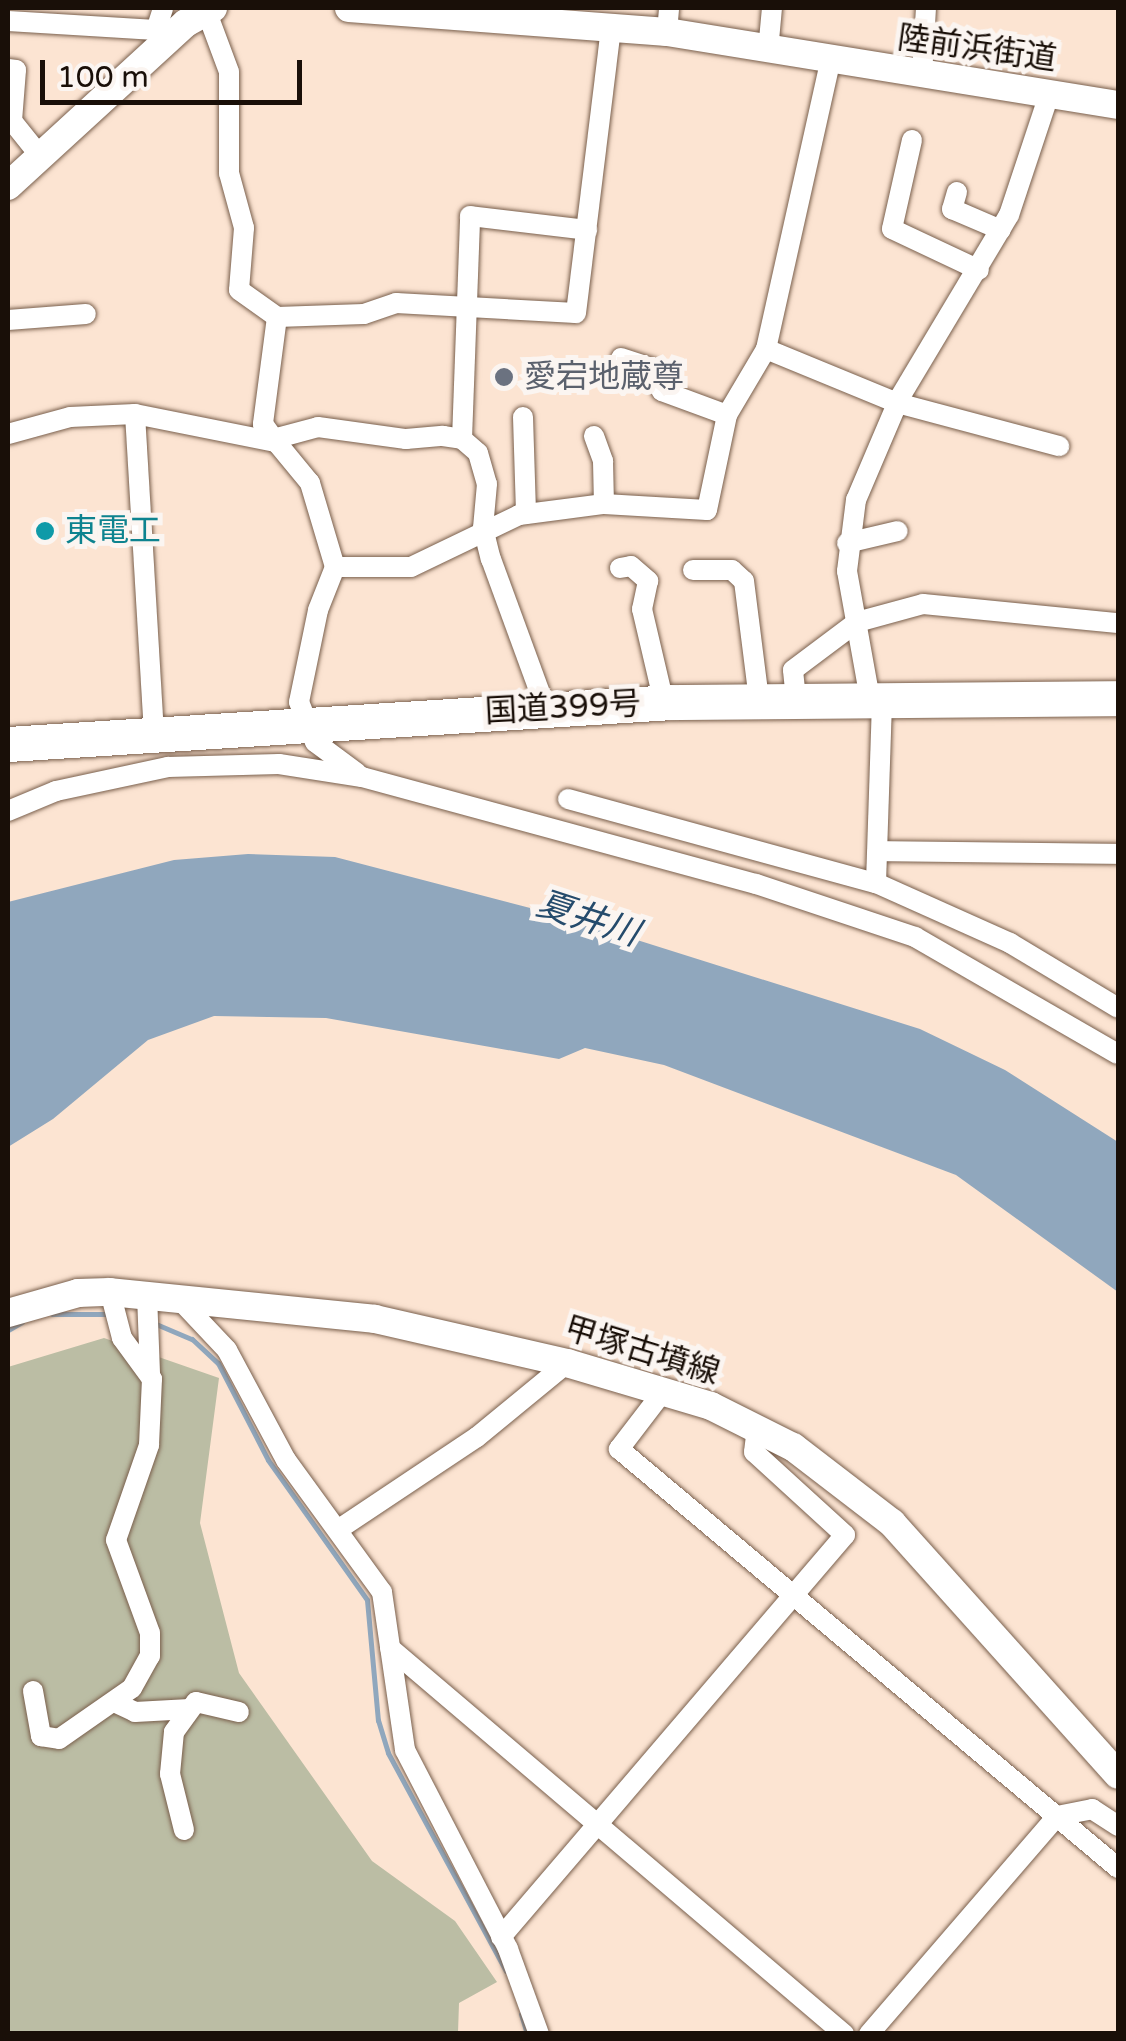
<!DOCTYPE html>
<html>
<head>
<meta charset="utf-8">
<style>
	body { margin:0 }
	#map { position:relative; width:1126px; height:2041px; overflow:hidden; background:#fce4d2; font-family:"Varela Round","Noto Sans JP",sans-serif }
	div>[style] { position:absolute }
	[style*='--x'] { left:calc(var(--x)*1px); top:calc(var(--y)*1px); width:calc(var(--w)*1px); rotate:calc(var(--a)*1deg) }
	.green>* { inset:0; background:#bbbda4 }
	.water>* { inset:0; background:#90a7bd }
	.stream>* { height:5px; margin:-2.5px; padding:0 2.5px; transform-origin:2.5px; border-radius:2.5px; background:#90a7bd }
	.roads { filter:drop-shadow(0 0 2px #795f4c) drop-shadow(0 0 2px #795f4c) }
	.street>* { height:20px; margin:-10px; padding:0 10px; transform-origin:10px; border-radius:10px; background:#fff }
	.secondary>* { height:28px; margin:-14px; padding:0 14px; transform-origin:14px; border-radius:14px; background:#fff }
	.highway>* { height:35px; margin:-17.5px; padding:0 17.5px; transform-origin:17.5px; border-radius:17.5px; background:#fff }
	.dots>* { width:28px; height:28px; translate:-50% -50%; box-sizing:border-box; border:5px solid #fbf5f1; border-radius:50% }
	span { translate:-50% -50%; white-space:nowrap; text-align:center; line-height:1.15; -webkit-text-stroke:10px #fbf5f1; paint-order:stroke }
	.street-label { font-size:32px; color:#190f08 }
	.worship-label { font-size:32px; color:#5b616d }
	.left { translate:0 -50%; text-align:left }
	.culture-label { font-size:32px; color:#0d838f }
	.water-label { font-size:35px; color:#254b6c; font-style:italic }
	.frame { position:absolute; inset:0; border:10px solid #190f08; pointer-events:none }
	.scale { position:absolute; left:40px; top:60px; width:262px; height:45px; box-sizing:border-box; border:5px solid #190f08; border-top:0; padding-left:12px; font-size:30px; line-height:35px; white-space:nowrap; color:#190f08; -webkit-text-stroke:8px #fbf5f1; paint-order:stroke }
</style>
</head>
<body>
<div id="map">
	<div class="green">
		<i style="clip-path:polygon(104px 1338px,219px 1378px,200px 1523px,239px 1673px,372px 1861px,455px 1921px,497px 1982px,459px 2003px,458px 2033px,8px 2034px,8px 1367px)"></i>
	</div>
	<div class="water">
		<i style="clip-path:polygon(248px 854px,335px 857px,561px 916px,920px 1029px,1005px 1070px,1118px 1142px,1118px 1292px,956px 1175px,664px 1065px,585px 1048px,559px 1059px,326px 1018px,214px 1016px,148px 1040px,53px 1119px,8px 1147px,8px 902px,174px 860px)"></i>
	</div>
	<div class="stream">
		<i style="--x:52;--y:1314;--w:59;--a:0"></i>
		<i style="--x:156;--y:1324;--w:39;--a:23"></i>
		<i style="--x:192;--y:1339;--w:35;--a:43"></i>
		<i style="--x:218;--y:1363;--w:109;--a:62.7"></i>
		<i style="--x:268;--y:1460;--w:171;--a:54.7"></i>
		<i style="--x:367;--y:1600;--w:121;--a:84.8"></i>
		<i style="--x:378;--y:1720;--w:34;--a:73"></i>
		<i style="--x:388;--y:1753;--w:248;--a:61.6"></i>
		<i style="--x:8;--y:1330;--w:16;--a:-30"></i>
		<i style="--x:521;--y:2014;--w:21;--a:73"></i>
	</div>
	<div class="roads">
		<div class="street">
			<i style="--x:206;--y:10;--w:66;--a:69.6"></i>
			<i style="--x:229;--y:72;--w:101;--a:90"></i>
			<i style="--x:229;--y:173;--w:57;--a:74.7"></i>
			<i style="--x:244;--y:228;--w:62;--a:94.6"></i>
			<i style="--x:239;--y:290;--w:47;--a:35.4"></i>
			<i style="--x:277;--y:317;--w:108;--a:97.5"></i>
			<i style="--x:263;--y:424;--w:24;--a:54"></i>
			<i style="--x:8;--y:21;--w:148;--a:3.5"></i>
			<i style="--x:156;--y:30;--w:15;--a:42"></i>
			<i style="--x:156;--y:30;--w:23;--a:-72"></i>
			<i style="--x:667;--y:32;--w:24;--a:-85"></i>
			<i style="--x:768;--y:51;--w:43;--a:-84.7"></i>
			<i style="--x:8;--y:69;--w:8;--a:7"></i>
			<i style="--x:16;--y:70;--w:51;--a:94.5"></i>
			<i style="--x:12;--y:121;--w:45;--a:51.3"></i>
			<i style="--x:922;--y:75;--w:67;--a:-86.6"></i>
			<i style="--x:912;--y:140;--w:91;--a:102.7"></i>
			<i style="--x:892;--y:229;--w:96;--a:25.2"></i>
			<i style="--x:957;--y:192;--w:18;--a:106"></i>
			<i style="--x:952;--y:209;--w:53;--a:23.2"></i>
			<i style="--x:277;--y:317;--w:87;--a:-2"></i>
			<i style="--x:364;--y:314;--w:34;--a:-19"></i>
			<i style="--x:396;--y:303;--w:180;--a:3.2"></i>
			<i style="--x:576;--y:313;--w:288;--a:-83"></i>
			<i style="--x:8;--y:320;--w:78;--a:-4.4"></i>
			<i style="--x:766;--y:349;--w:142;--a:22.4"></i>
			<i style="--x:897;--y:403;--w:168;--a:14.9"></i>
			<i style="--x:621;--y:358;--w:33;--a:18"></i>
			<i style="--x:652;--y:368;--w:25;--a:67"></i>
			<i style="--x:662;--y:391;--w:69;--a:20.3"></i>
			<i style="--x:135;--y:414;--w:321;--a:86.6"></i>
			<i style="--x:523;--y:417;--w:97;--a:88.2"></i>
			<i style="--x:8;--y:434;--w:64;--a:-15.3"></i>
			<i style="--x:70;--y:417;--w:65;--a:-2.6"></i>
			<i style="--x:135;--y:414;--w:143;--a:11.3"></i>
			<i style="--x:594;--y:436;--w:27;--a:70"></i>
			<i style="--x:603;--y:461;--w:43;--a:88.7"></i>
			<i style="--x:462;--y:439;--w:223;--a:-87.9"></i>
			<i style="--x:470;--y:216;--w:118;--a:6.8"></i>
			<i style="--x:847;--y:543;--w:52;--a:-13.2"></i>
			<i style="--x:335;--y:567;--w:76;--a:0"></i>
			<i style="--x:411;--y:567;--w:120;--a:-25.7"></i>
			<i style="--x:519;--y:515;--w:86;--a:-7.4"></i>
			<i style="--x:604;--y:504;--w:103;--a:3.3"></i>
			<i style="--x:707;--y:510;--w:97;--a:-78.1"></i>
			<i style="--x:727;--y:415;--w:77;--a:-59.4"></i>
			<i style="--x:766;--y:349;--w:293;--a:-77.4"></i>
			<i style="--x:620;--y:568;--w:11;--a:-10"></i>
			<i style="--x:631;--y:566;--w:23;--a:41"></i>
			<i style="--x:648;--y:581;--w:29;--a:102"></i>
			<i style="--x:642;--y:609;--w:97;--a:76.8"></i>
			<i style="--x:693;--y:570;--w:39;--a:0"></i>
			<i style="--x:732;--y:570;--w:16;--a:43"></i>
			<i style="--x:744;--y:581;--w:120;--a:82.8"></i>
			<i style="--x:796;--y:699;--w:29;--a:-96"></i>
			<i style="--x:793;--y:670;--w:80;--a:-36.9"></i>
			<i style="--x:857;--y:622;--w:68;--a:-15.3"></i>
			<i style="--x:923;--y:604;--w:196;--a:5.6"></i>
			<i style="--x:870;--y:699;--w:130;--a:-100.2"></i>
			<i style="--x:847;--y:571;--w:72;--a:-82.8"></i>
			<i style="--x:856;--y:500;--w:112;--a:-66.9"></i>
			<i style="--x:900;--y:397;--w:212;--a:-59.1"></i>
			<i style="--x:1009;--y:215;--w:126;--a:-71.6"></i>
			<i style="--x:357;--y:773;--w:52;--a:-143.6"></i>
			<i style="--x:315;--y:742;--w:43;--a:-111.8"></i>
			<i style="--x:299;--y:702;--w:94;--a:-78.3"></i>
			<i style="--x:318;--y:610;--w:46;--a:-68.4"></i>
			<i style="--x:335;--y:567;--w:88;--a:-106.6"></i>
			<i style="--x:310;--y:483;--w:52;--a:-129.5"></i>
			<i style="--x:277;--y:443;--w:7;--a:-56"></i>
			<i style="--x:281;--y:437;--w:38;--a:-15"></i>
			<i style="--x:318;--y:427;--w:89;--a:7.8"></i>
			<i style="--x:406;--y:439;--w:37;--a:-5"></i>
			<i style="--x:443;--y:436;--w:19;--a:9"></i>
			<i style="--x:462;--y:439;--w:21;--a:41"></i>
			<i style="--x:478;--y:453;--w:32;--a:74"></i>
			<i style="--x:487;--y:484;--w:44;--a:95.2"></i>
			<i style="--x:483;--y:528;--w:32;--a:76"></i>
			<i style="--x:491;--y:559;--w:160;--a:69.9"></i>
			<i style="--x:568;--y:799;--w:319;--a:15.3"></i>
			<i style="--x:876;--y:883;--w:147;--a:24.1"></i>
			<i style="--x:1010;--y:943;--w:126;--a:31"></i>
			<i style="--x:8;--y:811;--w:52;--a:-22.6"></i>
			<i style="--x:56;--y:791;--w:115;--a:-12.1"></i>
			<i style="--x:168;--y:767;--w:111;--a:-1.5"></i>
			<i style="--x:279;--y:764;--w:84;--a:8.9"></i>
			<i style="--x:362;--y:777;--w:408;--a:15.2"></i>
			<i style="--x:756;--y:884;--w:168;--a:18.4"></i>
			<i style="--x:915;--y:937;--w:234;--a:30"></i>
			<i style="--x:879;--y:851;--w:239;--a:0.7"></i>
			<i style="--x:876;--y:883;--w:184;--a:-88.1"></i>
			<i style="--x:147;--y:1295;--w:78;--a:87.8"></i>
			<i style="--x:179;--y:1299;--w:70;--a:46.7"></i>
			<i style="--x:227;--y:1350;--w:125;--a:61.8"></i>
			<i style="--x:286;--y:1460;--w:163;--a:54"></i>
			<i style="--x:382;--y:1592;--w:160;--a:81.7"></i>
			<i style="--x:405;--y:1750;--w:224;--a:62.6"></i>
			<i style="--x:508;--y:1949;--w:90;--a:70"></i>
			<i style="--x:665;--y:1389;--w:76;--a:127.5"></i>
			<i style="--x:619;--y:1449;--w:652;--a:40.02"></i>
			<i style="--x:339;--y:1529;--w:166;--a:-33.7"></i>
			<i style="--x:477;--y:1437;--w:117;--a:-39.4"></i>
			<i style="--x:390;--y:1648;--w:596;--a:40.37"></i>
			<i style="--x:33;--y:1691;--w:46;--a:79.9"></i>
			<i style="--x:41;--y:1736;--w:18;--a:9"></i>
			<i style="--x:59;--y:1739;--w:89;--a:-34.9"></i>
			<i style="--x:132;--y:1688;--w:37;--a:-61"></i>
			<i style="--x:150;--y:1656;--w:23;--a:-90"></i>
			<i style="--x:150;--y:1633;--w:99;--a:-110.1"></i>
			<i style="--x:116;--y:1540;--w:101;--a:-70.8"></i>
			<i style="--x:149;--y:1445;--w:66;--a:-87.4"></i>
			<i style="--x:152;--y:1379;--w:51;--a:-126.2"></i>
			<i style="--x:122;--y:1338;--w:48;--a:-104.6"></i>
			<i style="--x:114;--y:1702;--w:23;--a:25"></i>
			<i style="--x:135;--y:1712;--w:55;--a:-3.1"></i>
			<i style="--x:184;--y:1830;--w:58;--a:-104"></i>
			<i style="--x:170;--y:1774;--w:42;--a:-84.6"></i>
			<i style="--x:174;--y:1732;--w:37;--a:-54"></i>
			<i style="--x:196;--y:1702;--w:44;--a:13.1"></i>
			<i style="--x:501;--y:1937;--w:529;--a:-49.45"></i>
			<i style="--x:845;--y:1535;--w:123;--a:-137.6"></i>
			<i style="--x:754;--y:1452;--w:25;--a:-83"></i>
			<i style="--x:869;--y:2034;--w:288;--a:-49.2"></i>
			<i style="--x:1057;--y:1816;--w:36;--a:-11"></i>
			<i style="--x:1092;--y:1809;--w:31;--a:33"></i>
		</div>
		<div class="secondary">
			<i style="--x:349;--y:8;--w:319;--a:4.3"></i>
			<i style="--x:667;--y:32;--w:457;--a:9.2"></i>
			<i style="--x:8;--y:186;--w:241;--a:-42.5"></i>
			<i style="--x:186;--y:23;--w:31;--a:-29"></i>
			<i style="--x:8;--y:1313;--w:73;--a:-15.9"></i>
			<i style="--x:78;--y:1293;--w:32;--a:-2"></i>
			<i style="--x:110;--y:1292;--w:266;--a:5.8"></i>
			<i style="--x:375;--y:1319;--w:197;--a:12.9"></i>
			<i style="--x:567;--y:1363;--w:150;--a:16.6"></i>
			<i style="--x:711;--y:1406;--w:92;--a:26.6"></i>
			<i style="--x:793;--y:1447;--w:125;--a:37.5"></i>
			<i style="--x:892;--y:1523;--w:338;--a:48.1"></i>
		</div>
		<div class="highway">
			<i style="--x:8;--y:744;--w:664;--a:-3.62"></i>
			<i style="--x:671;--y:702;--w:447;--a:-0.5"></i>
		</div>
	</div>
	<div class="dots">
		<i style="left:504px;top:377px;background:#6b7280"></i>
		<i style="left:45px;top:531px;background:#0f9aa8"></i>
	</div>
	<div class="street-label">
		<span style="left:977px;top:49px;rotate:8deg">陸前浜街道</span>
		<span style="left:563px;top:708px;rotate:-3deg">国道399号</span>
		<span style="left:642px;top:1351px;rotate:17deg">甲塚古墳線</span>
	</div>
	<div class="worship-label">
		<span class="left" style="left:524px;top:377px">愛宕地蔵尊</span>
	</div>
	<div class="culture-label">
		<span class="left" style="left:65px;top:531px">東電工</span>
	</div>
	<div class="water-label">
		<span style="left:588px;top:919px;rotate:18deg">夏井川</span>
	</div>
	<div class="frame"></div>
	<div class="scale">100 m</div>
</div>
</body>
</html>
